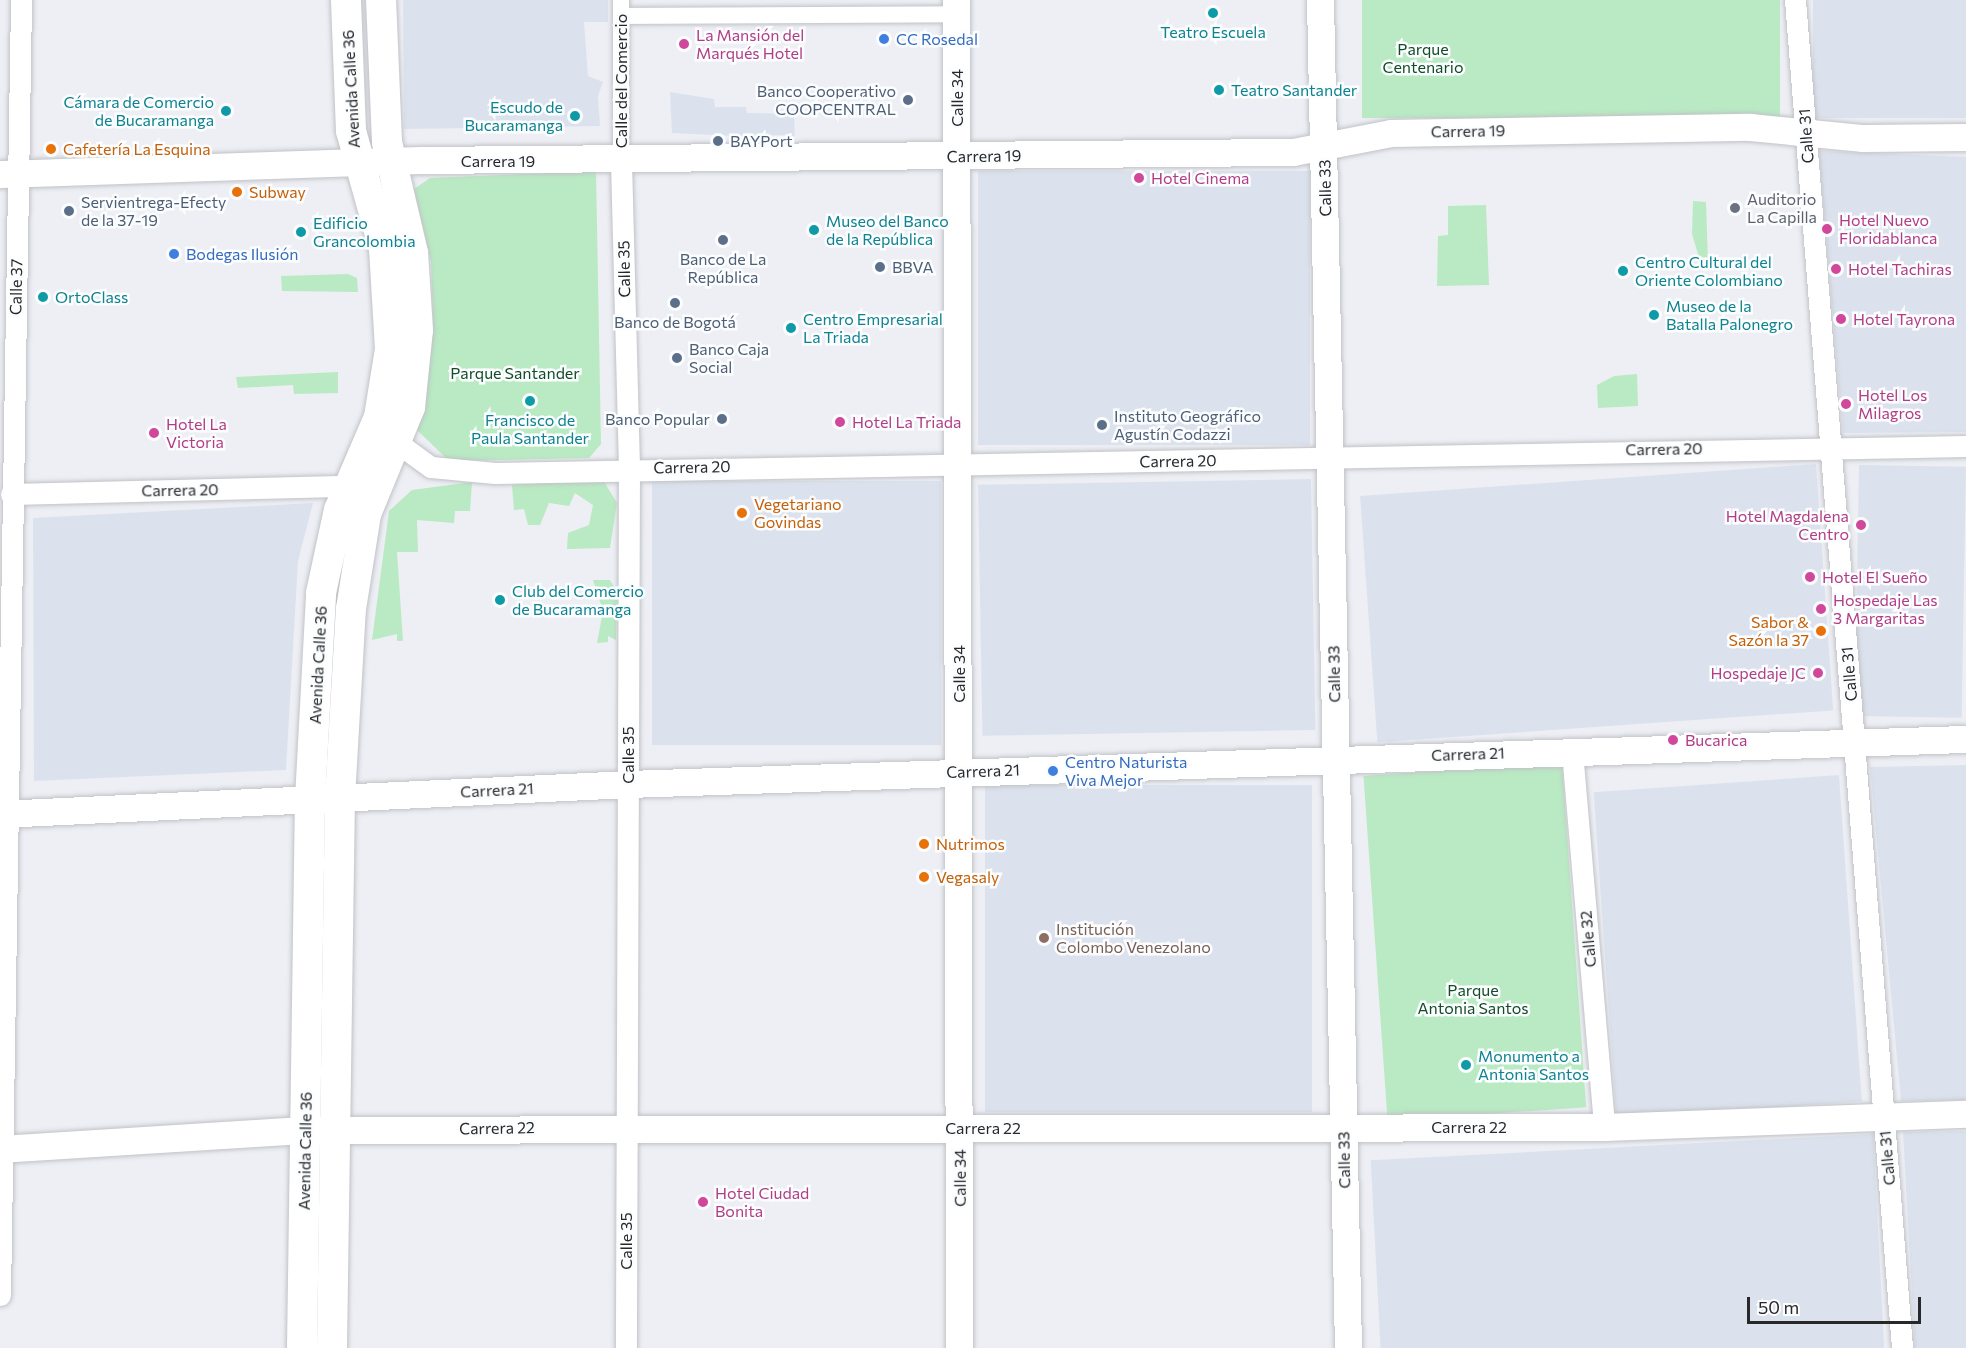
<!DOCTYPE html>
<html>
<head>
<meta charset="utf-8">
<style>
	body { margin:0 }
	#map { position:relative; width:1966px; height:1348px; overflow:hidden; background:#edeff4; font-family:Commissioner,sans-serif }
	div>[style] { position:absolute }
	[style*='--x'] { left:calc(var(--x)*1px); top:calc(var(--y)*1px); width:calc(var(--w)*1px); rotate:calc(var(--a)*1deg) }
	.built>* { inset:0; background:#dce2ed; transform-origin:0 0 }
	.green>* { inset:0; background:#b9eac3; transform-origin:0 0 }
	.roads { filter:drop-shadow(0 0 2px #c0c2c6) drop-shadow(0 0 2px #c0c2c6) }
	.pedestrian>* { height:16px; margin:-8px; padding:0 8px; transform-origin:8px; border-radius:8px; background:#fff }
	.minor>* { height:21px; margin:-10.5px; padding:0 10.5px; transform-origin:10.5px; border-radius:10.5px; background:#fff }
	.tertiary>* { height:27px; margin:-13.5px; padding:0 13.5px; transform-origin:13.5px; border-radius:13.5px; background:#fff }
	.secondary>* { height:30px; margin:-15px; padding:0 15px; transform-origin:15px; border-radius:15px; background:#fff }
	.dots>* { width:16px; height:16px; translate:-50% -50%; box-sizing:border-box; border:3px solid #fbfdfe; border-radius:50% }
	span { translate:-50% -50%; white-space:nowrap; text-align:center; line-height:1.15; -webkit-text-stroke:5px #fbfdfe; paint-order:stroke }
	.culture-label { font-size:16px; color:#0d838f }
	.left { translate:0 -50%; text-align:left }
	.right { translate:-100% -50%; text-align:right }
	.hotel-label { font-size:16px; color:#b23c85 }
	.shop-label { font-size:16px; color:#366cbe }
	.park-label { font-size:16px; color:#114c26 }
	.street-label { font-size:16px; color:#28282a }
	.service-label { font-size:16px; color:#4e5e75 }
	.food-label { font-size:16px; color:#c56008 }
	.worship-label { font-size:16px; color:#5b616d }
	.education-label { font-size:16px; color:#785e54 }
	.scale { position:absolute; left:1747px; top:1297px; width:174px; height:27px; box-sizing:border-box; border:3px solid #28282a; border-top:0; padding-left:8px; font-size:18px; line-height:21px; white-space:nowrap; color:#28282a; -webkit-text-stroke:4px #fbfdfe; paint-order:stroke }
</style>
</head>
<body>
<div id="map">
	<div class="built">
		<i style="clip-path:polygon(403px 0,608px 0,608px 22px,584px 22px,588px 76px,603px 82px,598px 96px,600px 126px,404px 129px)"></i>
		<i style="left:1813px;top:0;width:153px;height:118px"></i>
		<i style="clip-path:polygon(670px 92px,714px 99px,715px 107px,746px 107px,747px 113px,794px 114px,795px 146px,789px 135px,740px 136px,740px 148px,735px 148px,734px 136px,672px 133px)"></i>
		<i style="clip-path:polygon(1819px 151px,1966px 157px,1966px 432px,1843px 433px)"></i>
		<i style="left:1310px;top:171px;width:274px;height:332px;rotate:90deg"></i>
		<i style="left:1816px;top:464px;width:247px;height:457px;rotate:86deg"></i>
		<i style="left:1859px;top:465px;width:107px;height:251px;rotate:1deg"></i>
		<i style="left:1311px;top:479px;width:251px;height:333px;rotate:89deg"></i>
		<i style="left:941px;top:481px;width:264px;height:289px;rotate:90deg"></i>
		<i style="clip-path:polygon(313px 503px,298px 561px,286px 770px,34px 781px,33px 518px)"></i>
		<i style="clip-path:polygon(1966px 765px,1966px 1100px,1901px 1101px,1870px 767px)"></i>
		<i style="left:1839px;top:775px;width:327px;height:246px;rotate:86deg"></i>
		<i style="left:1312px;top:785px;width:327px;height:327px;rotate:90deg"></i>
		<i style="clip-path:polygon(1966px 1131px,1966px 1348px,1915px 1348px,1903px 1132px)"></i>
		<i style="left:1873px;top:1134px;width:214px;height:503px;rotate:87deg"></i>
	</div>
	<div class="green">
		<i style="left:1362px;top:0;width:418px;height:118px"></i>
		<i style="clip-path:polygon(596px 171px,601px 444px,589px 458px,449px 461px,416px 429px,433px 321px,431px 261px,414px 189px,430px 178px)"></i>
		<i style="clip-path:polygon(1693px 201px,1706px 202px,1708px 263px,1701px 264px,1692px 234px)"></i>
		<i style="clip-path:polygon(1486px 205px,1489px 285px,1437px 286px,1438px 236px,1448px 235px,1448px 206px)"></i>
		<i style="clip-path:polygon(348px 274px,357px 278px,358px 292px,282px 291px,281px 276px)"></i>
		<i style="clip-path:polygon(338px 372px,338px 393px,294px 394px,293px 385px,238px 388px,236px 377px)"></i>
		<i style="clip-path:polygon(1637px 374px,1638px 406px,1598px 408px,1597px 385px,1614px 376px)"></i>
		<i style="clip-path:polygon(600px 475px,617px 503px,610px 548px,567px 549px,568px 533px,589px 525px,593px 505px,575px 493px,569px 506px,549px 503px,540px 525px,528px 525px,524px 509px,514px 510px,512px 485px)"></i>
		<i style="clip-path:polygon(472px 482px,470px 511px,455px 511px,454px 523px,417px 520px,418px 552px,397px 552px,403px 641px,397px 641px,397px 634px,372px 640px,389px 511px,412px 490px)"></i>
		<i style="clip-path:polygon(593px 580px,610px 580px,617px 592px,616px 640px,608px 636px,608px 642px,597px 643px,603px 611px)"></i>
		<i style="left:1562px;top:762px;width:346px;height:199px;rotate:86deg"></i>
	</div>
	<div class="roads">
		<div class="pedestrian">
			<i style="--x:621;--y:0;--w:162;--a:90"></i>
			<i style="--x:621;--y:16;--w:335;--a:-0.3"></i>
		</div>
		<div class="minor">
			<i style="--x:1795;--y:0;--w:1352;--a:85.46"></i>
			<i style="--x:621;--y:162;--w:307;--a:88.5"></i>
			<i style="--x:629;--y:469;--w:879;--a:90.2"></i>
			<i style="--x:399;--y:444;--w:39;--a:36"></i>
			<i style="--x:431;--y:467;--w:64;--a:5.4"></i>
			<i style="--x:495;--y:473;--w:1471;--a:-1.05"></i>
			<i style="--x:11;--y:494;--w:338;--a:-1.4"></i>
			<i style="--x:1572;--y:751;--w:377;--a:85.1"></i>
			<i style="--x:0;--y:1295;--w:1295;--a:-89.07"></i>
		</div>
		<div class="tertiary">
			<i style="--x:956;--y:0;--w:1348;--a:89.87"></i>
			<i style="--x:1320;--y:0;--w:1348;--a:88.81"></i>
			<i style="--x:0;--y:174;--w:421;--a:-1.9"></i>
			<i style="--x:421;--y:160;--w:872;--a:-0.53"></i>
			<i style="--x:1293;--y:152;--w:100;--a:-11"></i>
			<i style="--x:1391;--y:133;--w:359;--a:-1"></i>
			<i style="--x:1750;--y:127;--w:114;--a:5.6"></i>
			<i style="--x:1863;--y:138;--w:103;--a:-0.6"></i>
			<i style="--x:0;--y:814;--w:629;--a:-2.73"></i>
			<i style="--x:628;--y:784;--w:1339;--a:-1.93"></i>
			<i style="--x:0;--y:1149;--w:306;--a:-3.6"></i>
			<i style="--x:305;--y:1130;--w:1299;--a:-0.13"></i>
			<i style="--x:1604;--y:1127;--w:362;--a:-2.1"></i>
		</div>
		<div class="secondary">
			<i style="--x:302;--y:1348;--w:549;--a:-89.17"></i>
			<i style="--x:310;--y:799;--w:206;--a:-86.9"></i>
			<i style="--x:321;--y:593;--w:85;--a:-77.8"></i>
			<i style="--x:339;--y:510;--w:101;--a:-66.7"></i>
			<i style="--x:379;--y:417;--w:69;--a:-80.8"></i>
			<i style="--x:390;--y:349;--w:100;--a:-93.4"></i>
			<i style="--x:384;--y:249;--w:123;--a:-105.6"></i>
			<i style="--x:351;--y:131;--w:131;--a:-92.2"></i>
			<i style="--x:332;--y:1348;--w:550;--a:-89.17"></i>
			<i style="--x:340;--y:798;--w:189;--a:-86.7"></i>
			<i style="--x:351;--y:609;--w:96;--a:-81"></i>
			<i style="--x:366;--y:514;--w:116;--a:-67.6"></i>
			<i style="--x:410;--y:407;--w:77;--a:-84.1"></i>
			<i style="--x:418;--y:330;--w:77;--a:-93.7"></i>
			<i style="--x:413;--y:253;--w:114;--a:-103.2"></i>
			<i style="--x:387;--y:142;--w:142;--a:-92.4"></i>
		</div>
	</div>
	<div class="dots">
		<i style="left:1213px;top:13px;background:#0f9aa8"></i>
		<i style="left:884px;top:39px;background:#3f7fe0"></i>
		<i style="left:684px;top:44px;background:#d1479c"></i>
		<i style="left:1219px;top:90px;background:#0f9aa8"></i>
		<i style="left:908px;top:100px;background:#5c6f8a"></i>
		<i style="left:226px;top:111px;background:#0f9aa8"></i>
		<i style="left:575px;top:116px;background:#0f9aa8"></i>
		<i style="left:718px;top:141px;background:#5c6f8a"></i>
		<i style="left:51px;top:149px;background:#e8710a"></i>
		<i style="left:1139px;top:178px;background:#d1479c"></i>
		<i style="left:237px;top:192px;background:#e8710a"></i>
		<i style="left:1735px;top:208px;background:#6b7280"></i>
		<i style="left:69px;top:211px;background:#5c6f8a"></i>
		<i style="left:1827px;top:229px;background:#d1479c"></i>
		<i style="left:814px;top:230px;background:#0f9aa8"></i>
		<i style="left:301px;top:232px;background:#0f9aa8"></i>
		<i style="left:723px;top:240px;background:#5c6f8a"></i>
		<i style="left:174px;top:254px;background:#3f7fe0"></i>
		<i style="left:880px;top:267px;background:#5c6f8a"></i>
		<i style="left:1836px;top:269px;background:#d1479c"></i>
		<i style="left:1623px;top:271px;background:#0f9aa8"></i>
		<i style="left:43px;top:297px;background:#0f9aa8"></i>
		<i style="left:675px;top:303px;background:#5c6f8a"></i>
		<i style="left:1654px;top:315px;background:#0f9aa8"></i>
		<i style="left:1841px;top:319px;background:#d1479c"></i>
		<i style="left:791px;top:328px;background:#0f9aa8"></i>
		<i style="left:677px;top:358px;background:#5c6f8a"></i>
		<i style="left:530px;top:401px;background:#0f9aa8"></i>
		<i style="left:1846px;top:404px;background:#d1479c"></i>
		<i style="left:722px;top:419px;background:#5c6f8a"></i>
		<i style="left:840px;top:422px;background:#d1479c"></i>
		<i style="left:1102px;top:425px;background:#5c6f8a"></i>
		<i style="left:154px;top:433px;background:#d1479c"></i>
		<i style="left:742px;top:513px;background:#e8710a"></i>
		<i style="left:1861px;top:525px;background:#d1479c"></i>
		<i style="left:1810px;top:577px;background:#d1479c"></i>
		<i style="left:500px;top:600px;background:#0f9aa8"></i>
		<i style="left:1821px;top:609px;background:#d1479c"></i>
		<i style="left:1821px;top:631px;background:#e8710a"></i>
		<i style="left:1818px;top:673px;background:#d1479c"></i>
		<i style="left:1673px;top:740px;background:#d1479c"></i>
		<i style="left:1053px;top:771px;background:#3f7fe0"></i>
		<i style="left:924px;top:844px;background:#e8710a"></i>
		<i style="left:924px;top:877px;background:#e8710a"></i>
		<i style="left:1044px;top:938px;background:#8d6e63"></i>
		<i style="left:1466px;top:1065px;background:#0f9aa8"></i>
		<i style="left:703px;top:1202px;background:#d1479c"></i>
	</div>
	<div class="culture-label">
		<span style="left:1213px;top:32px">Teatro Escuela</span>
		<span class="left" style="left:1231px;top:90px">Teatro Santander</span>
		<span class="right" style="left:214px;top:111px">Cámara de Comercio<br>de Bucaramanga</span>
		<span class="right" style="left:563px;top:116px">Escudo de<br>Bucaramanga</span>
		<span class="left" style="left:826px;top:230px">Museo del Banco<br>de la República</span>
		<span class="left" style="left:313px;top:232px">Edificio<br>Grancolombia</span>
		<span class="left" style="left:1635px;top:271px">Centro Cultural del<br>Oriente Colombiano</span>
		<span class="left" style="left:55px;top:297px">OrtoClass</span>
		<span class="left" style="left:1666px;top:315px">Museo de la<br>Batalla Palonegro</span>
		<span class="left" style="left:803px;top:328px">Centro Empresarial<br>La Triada</span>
		<span style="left:530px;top:429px">Francisco de<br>Paula Santander</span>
		<span class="left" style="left:512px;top:600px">Club del Comercio<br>de Bucaramanga</span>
		<span class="left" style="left:1478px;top:1065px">Monumento a<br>Antonia Santos</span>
	</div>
	<div class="hotel-label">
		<span class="left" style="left:696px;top:44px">La Mansión del<br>Marqués Hotel</span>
		<span class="left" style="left:1151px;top:178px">Hotel Cinema</span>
		<span class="left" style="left:1839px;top:229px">Hotel Nuevo<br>Floridablanca</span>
		<span class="left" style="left:1848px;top:269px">Hotel Tachiras</span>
		<span class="left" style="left:1853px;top:319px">Hotel Tayrona</span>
		<span class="left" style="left:1858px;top:404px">Hotel Los<br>Milagros</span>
		<span class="left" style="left:852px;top:422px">Hotel La Triada</span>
		<span class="left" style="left:166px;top:433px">Hotel La<br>Victoria</span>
		<span class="right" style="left:1849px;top:525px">Hotel Magdalena<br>Centro</span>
		<span class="left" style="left:1822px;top:577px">Hotel El Sueño</span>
		<span class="left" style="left:1833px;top:609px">Hospedaje Las<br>3 Margaritas</span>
		<span class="right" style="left:1806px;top:673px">Hospedaje JC</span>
		<span class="left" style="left:1685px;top:740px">Bucarica</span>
		<span class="left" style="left:715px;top:1202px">Hotel Ciudad<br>Bonita</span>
	</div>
	<div class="shop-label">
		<span class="left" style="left:896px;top:39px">CC Rosedal</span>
		<span class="left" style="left:186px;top:254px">Bodegas Ilusión</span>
		<span class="left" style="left:1065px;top:771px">Centro Naturista<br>Viva Mejor</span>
	</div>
	<div class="park-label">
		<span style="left:1423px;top:58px">Parque<br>Centenario</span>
		<span style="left:515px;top:373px">Parque Santander</span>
		<span style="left:1473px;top:999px">Parque<br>Antonia Santos</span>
	</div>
	<div class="street-label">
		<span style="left:621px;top:81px;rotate:-90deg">Calle del Comercio</span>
		<span style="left:351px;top:89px;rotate:-93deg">Avenida Calle 36</span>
		<span style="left:957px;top:98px;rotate:-90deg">Calle 34</span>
		<span style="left:1468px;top:131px;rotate:-1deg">Carrera 19</span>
		<span style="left:1806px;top:136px;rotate:-94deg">Calle 31</span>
		<span style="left:984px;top:156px;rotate:-1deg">Carrera 19</span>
		<span style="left:498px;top:161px">Carrera 19</span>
		<span style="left:1325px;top:188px;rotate:-91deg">Calle 33</span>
		<span style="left:624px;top:269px;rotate:-91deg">Calle 35</span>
		<span style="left:16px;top:287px;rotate:-89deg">Calle 37</span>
		<span style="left:1664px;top:449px;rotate:-1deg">Carrera 20</span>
		<span style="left:1178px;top:461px;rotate:-1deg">Carrera 20</span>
		<span style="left:692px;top:467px;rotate:-1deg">Carrera 20</span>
		<span style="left:180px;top:490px;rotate:-1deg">Carrera 20</span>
		<span style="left:318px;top:665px;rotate:-87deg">Avenida Calle 36</span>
		<span style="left:959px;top:674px;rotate:-90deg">Calle 34</span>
		<span style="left:1334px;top:674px;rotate:-91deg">Calle 33</span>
		<span style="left:1849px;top:674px;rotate:-95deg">Calle 31</span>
		<span style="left:1468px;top:754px;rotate:-2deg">Carrera 21</span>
		<span style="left:628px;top:755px;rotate:-90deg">Calle 35</span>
		<span style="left:983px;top:771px;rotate:-2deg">Carrera 21</span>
		<span style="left:497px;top:790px;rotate:-3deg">Carrera 21</span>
		<span style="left:1588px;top:939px;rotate:-95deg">Calle 32</span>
		<span style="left:1469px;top:1127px">Carrera 22</span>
		<span style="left:497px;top:1128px;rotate:-1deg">Carrera 22</span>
		<span style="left:983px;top:1128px">Carrera 22</span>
		<span style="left:305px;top:1151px;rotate:-89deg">Avenida Calle 36</span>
		<span style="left:1887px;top:1158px;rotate:-95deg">Calle 31</span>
		<span style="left:1344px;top:1160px;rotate:-91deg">Calle 33</span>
		<span style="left:960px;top:1178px;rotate:-90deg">Calle 34</span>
		<span style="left:626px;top:1241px;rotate:-90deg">Calle 35</span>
	</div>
	<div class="service-label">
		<span class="right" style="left:896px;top:100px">Banco Cooperativo<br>COOPCENTRAL</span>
		<span class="left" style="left:730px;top:141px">BAYPort</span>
		<span class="left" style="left:81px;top:211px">Servientrega-Efecty<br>de la 37-19</span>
		<span style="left:723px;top:268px">Banco de La<br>República</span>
		<span class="left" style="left:892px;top:267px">BBVA</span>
		<span style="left:675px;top:322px">Banco de Bogotá</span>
		<span class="left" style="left:689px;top:358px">Banco Caja<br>Social</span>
		<span class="left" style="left:1114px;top:425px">Instituto Geográfico<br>Agustín Codazzi</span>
		<span class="right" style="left:710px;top:419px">Banco Popular</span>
	</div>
	<div class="food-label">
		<span class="left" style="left:63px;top:149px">Cafetería La Esquina</span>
		<span class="left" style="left:249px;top:192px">Subway</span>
		<span class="left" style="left:754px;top:513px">Vegetariano<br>Govindas</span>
		<span class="right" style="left:1809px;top:631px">Sabor &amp;<br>Sazón la 37</span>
		<span class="left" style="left:936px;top:844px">Nutrimos</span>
		<span class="left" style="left:936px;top:877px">Vegasaly</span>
	</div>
	<div class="worship-label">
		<span class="left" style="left:1747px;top:208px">Auditorio<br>La Capilla</span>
	</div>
	<div class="education-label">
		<span class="left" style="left:1056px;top:938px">Institución<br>Colombo Venezolano</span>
	</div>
	<div class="scale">50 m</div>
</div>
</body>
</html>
